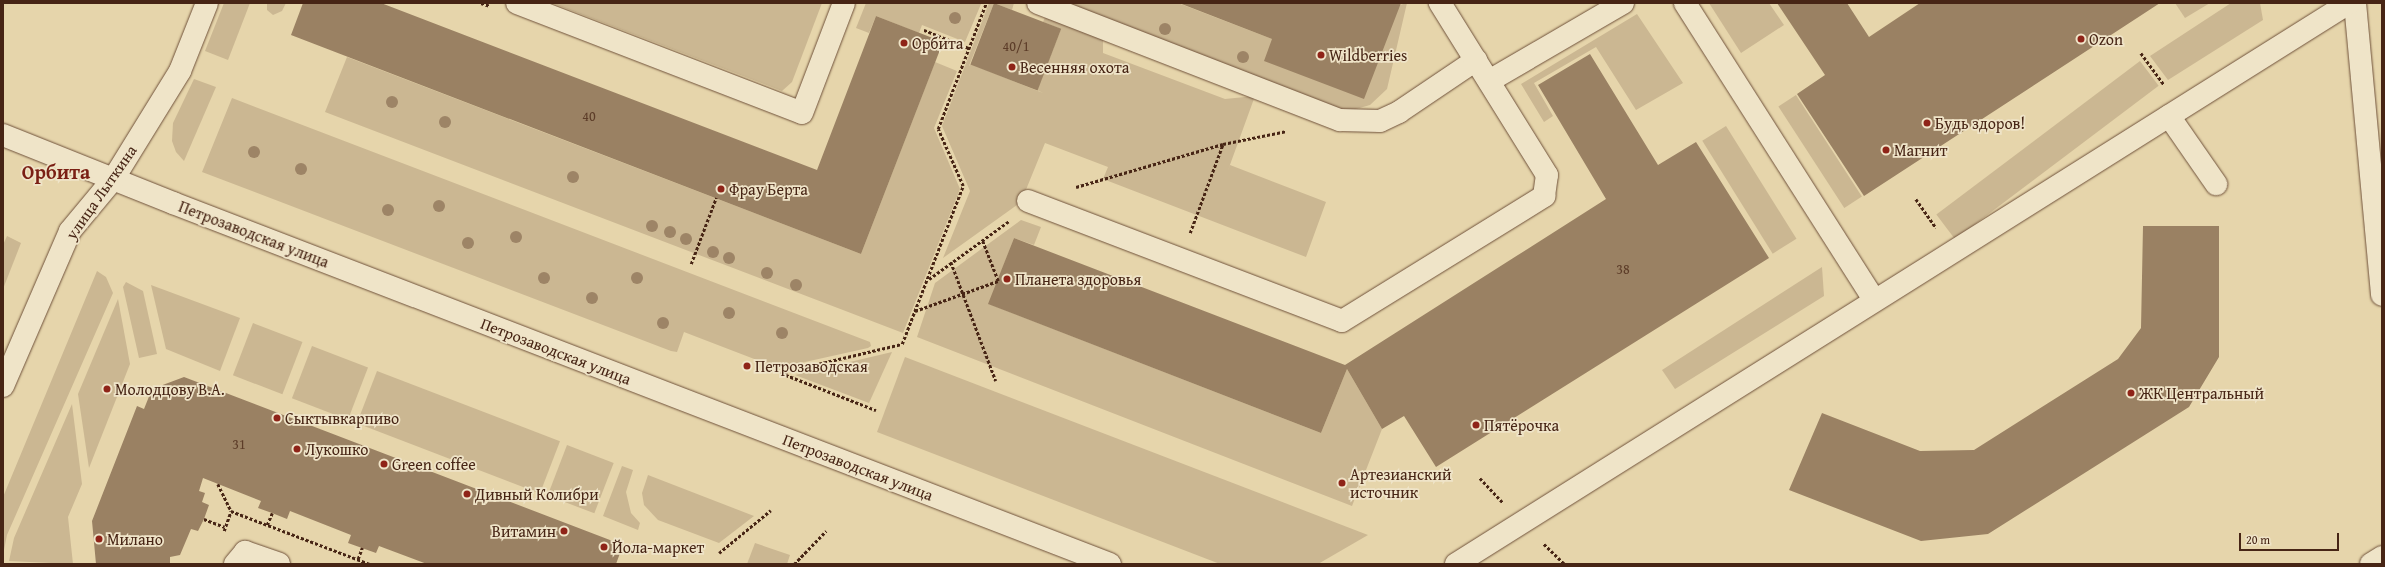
<!DOCTYPE html>
<html>
<head>
<meta charset="utf-8">
<style>
	body { margin:0 }
	#map { position:relative; width:2385px; height:567px; overflow:hidden; background:#e6d5ab; font-family:"Gentium Book Plus",serif }
	div>[style] { position:absolute }
	[style*='--x'] { left:calc(var(--x)*1px); top:calc(var(--y)*1px); width:calc(var(--w)*1px); rotate:calc(var(--a)*1deg) }
	.green>* { inset:0; background:#cbb792; transform-origin:0 0 }
	.building>* { inset:0; background:#9a8163; transform-origin:0 0 }
	.path>* { height:2.5px; margin-top:-1.25px; transform-origin:0; background:repeating-linear-gradient(90deg,#472515 0 3px,transparent 0 5px) }
	.roads { filter:drop-shadow(0 0 1px #6f513a) drop-shadow(0 0 1px #6f513a) }
	.minor>* { height:22px; margin:-11px; padding:0 11px; transform-origin:11px; border-radius:11px; background:#efe4c8 }
	.trees>* { width:12px; height:12px; margin:-6px; border-radius:50%; background:#9d8466 }
	.dots>* { width:11px; height:11px; translate:-50% -50%; box-sizing:border-box; border:2px solid #efe4c8; border-radius:50% }
	span { translate:-50% -50%; white-space:nowrap; text-align:center; line-height:1.15; -webkit-text-stroke:3.5px #efe4c8; paint-order:stroke }
	.number-label { font-size:14px; color:#5c3c28 }
	.number-label span { -webkit-text-stroke-width:0 }
	.poi-label { font-size:16px; color:#472515 }
	.left { translate:0 -50%; text-align:left }
	.right { translate:-100% -50%; text-align:right }
	.street-label { font-size:16px; color:#472515 }
	.district-label { font-size:20px; color:#7a1f14; font-weight:700 }
	.frame { position:absolute; inset:0; border:4px solid #472515; pointer-events:none }
	.scale { position:absolute; left:2239px; top:533px; width:100px; height:18px; box-sizing:border-box; border:2px solid #472515; border-top:0; padding-left:5px; font-size:12px; line-height:14px; white-space:nowrap; color:#472515; -webkit-text-stroke:3px #efe4c8; paint-order:stroke }
</style>
</head>
<body>
<div id="map">
	<div class="green">
		<i style="clip-path:polygon(224px 3px,250px 3px,228px 60px,205px 51px)"></i>
		<i style="clip-path:polygon(267px 3px,286px 3px,282px 11px,273px 15px,267px 10px)"></i>
		<i style="clip-path:polygon(552px 3px,822px 3px,792px 82px,782px 91px)"></i>
		<i style="clip-path:polygon(866px 3px,979px 3px,981px 4px,965px 42px,922px 25px,919px 33px,876px 16px,869px 33px,856px 28px)"></i>
		<i style="clip-path:polygon(989px 3px,1014px 3px,1012px 10px,994px 3px,969px 66px,971px 64px,1043px 93px,1037px 90px,1061px 29px,1043px 22px,1048px 10px,1103px 39px,1103px 53px,1225px 99px,1255px 96px,1227px 173px,1230px 165px,1326px 202px,1306px 257px,1103px 179px,1108px 167px,1045px 143px,1021px 202px,943px 258px,970px 191px,942px 126px)"></i>
		<i style="clip-path:polygon(1056px 3px,1178px 3px,1272px 39px,1407px 3px,1387px 89px,1370px 105px,1342px 113px)"></i>
		<i style="clip-path:polygon(1709px 3px,1769px 3px,1784px 25px,1741px 53px)"></i>
		<i style="clip-path:polygon(2175px 3px,2210px 3px,2185px 18px)"></i>
		<i style="clip-path:polygon(2231px 3px,2260px 3px,2263px 20px,2168px 80px,2150px 56px)"></i>
		<i style="clip-path:polygon(1637px 14px,1683px 83px,1636px 110px,1596px 47px,1534px 83px,1553px 116px,1544px 122px,1521px 84px)"></i>
		<i style="clip-path:polygon(347px 57px,861px 254px,935px 62px,957px 71px,934px 128px,960px 189px,903px 333px,325px 112px)"></i>
		<i style="left:2140px;top:61px;width:31px;height:255px;rotate:53deg"></i>
		<i style="clip-path:polygon(194px 79px,216px 87px,184px 161px,176px 152px,172px 141px,173px 123px)"></i>
		<i style="left:1796px;top:95px;width:121px;height:21px;rotate:57deg"></i>
		<i style="clip-path:polygon(232px 98px,870px 342px,871px 346px,868px 348px,778px 368px,684px 332px,677px 352px,671px 351px,202px 172px)"></i>
		<i style="left:1726px;top:126px;width:133px;height:28px;rotate:58deg"></i>
		<i style="clip-path:polygon(1021px 220px,1041px 227px,1034px 245px,1014px 238px,989px 304px,1321px 433px,1347px 369px,1382px 429px,1352px 506px,917px 337px,935px 283px)"></i>
		<i style="clip-path:polygon(7px 236px,21px 243px,3px 289px,3px 245px)"></i>
		<i style="clip-path:polygon(1822px 267px,1824px 296px,1675px 389px,1662px 370px)"></i>
		<i style="clip-path:polygon(97px 271px,106px 277px,113px 293px,7px 535px,3px 555px,3px 497px)"></i>
		<i style="clip-path:polygon(126px 282px,143px 291px,157px 354px,139px 358px,123px 287px)"></i>
		<i style="clip-path:polygon(151px 285px,240px 318px,220px 371px,166px 349px)"></i>
		<i style="clip-path:polygon(118px 299px,130px 364px,89px 468px,78px 394px)"></i>
		<i style="left:253px;top:323px;width:53px;height:56px;rotate:21deg"></i>
		<i style="left:312px;top:346px;width:60px;height:56px;rotate:21deg"></i>
		<i style="clip-path:polygon(892px 352px,869px 403px,795px 375px)"></i>
		<i style="clip-path:polygon(905px 357px,1368px 535px,1318px 564px,1220px 564px,877px 432px)"></i>
		<i style="left:377px;top:371px;width:196px;height:56px;rotate:21deg"></i>
		<i style="clip-path:polygon(72px 404px,82px 484px,68px 517px,73px 564px,9px 561px,14px 538px)"></i>
		<i style="left:567px;top:445px;width:50px;height:54px;rotate:21deg"></i>
		<i style="clip-path:polygon(622px 466px,633px 470px,626px 492px,631px 513px,640px 523px,638px 530px,603px 516px)"></i>
		<i style="clip-path:polygon(648px 475px,754px 516px,719px 543px,658px 520px,644px 505px,642px 493px)"></i>
		<i style="clip-path:polygon(755px 543px,790px 555px,787px 564px,747px 564px)"></i>
	</div>
	<div class="building">
		<i style="clip-path:polygon(303px 3px,381px 3px,817px 170px,876px 16px,943px 42px,861px 254px,291px 35px)"></i>
		<i style="left:994px;top:3px;width:72px;height:66px;rotate:21deg"></i>
		<i style="clip-path:polygon(1179px 3px,1401px 3px,1364px 99px,1264px 61px,1272px 39px)"></i>
		<i style="clip-path:polygon(1777px 3px,1847px 3px,1869px 37px,1920px 3px,2160px 3px,1864px 196px,1797px 94px,1825px 75px)"></i>
		<i style="clip-path:polygon(1590px 54px,1658px 165px,1696px 142px,1769px 258px,1436px 467px,1404px 416px,1382px 429px,1347px 369px,1321px 433px,988px 304px,1014px 238px,1345px 365px,1606px 199px,1538px 85px)"></i>
		<i style="clip-path:polygon(2143px 226px,2219px 226px,2219px 357px,2189px 407px,1988px 534px,1921px 541px,1789px 490px,1822px 413px,1920px 451px,1974px 450px,2118px 359px,2141px 328px)"></i>
		<i style="clip-path:polygon(184px 377px,623px 545px,616px 564px,427px 564px,379px 546px,376px 553px,348px 543px,351px 535px,290px 511px,287px 519px,272px 513px,258px 508px,261px 501px,203px 478px,199px 491px,205px 493px,202px 502px,209px 505px,204px 519px,198px 531px,191px 529px,180px 555px,170px 557px,170px 564px,96px 564px,92px 521px,137px 406px,144px 409px,152px 389px)"></i>
	</div>
	<div class="path">
		<i style="--x:481;--y:3;--w:9;--a:18"></i>
		<i style="--x:924;--y:30;--w:48;--a:21.8"></i>
		<i style="--x:2141;--y:53;--w:39;--a:54"></i>
		<i style="--x:1076;--y:187;--w:153;--a:-16.3"></i>
		<i style="--x:1223;--y:144;--w:65;--a:-11.5"></i>
		<i style="--x:1916;--y:199;--w:35;--a:55"></i>
		<i style="--x:1190;--y:233;--w:95;--a:-69.7"></i>
		<i style="--x:951;--y:262;--w:127;--a:69.3"></i>
		<i style="--x:691;--y:264;--w:71;--a:-69.3"></i>
		<i style="--x:929;--y:279;--w:99;--a:-35.9"></i>
		<i style="--x:915;--y:311;--w:88;--a:-19.9"></i>
		<i style="--x:998;--y:281;--w:44;--a:-111.3"></i>
		<i style="--x:780;--y:373;--w:125;--a:-13.4"></i>
		<i style="--x:902;--y:344;--w:169;--a:-68.9"></i>
		<i style="--x:963;--y:186;--w:62;--a:-113.7"></i>
		<i style="--x:938;--y:129;--w:135;--a:-69.1"></i>
		<i style="--x:781;--y:373;--w:102;--a:21.3"></i>
		<i style="--x:1480;--y:478;--w:33;--a:47"></i>
		<i style="--x:218;--y:484;--w:30;--a:64"></i>
		<i style="--x:204;--y:519;--w:22;--a:21"></i>
		<i style="--x:267;--y:525;--w:13;--a:-67"></i>
		<i style="--x:224;--y:531;--w:21;--a:-71"></i>
		<i style="--x:231;--y:511;--w:149;--a:20.9"></i>
		<i style="--x:1544;--y:544;--w:29;--a:44"></i>
		<i style="--x:719;--y:553;--w:67;--a:-39.6"></i>
		<i style="--x:358;--y:559;--w:12;--a:-70"></i>
		<i style="--x:794;--y:564;--w:46;--a:-45.9"></i>
	</div>
	<div class="roads">
		<div class="minor">
			<i style="--x:517;--y:3;--w:305;--a:21.1"></i>
			<i style="--x:802;--y:113;--w:118;--a:-69.1"></i>
			<i style="--x:1038;--y:3;--w:324;--a:21.2"></i>
			<i style="--x:1340;--y:120;--w:40;--a:1.4"></i>
			<i style="--x:1380;--y:121;--w:21;--a:-25"></i>
			<i style="--x:1399;--y:112;--w:93;--a:-34"></i>
			<i style="--x:1685;--y:3;--w:352;--a:57.5"></i>
			<i style="--x:2355;--y:3;--w:293;--a:84.7"></i>
			<i style="--x:1489;--y:81;--w:155;--a:-30.2"></i>
			<i style="--x:2169;--y:116;--w:83;--a:55.3"></i>
			<i style="--x:3;--y:135;--w:183;--a:21.8"></i>
			<i style="--x:173;--y:203;--w:1004;--a:21.07"></i>
			<i style="--x:1028;--y:201;--w:336;--a:20.9"></i>
			<i style="--x:1342;--y:321;--w:238;--a:-31.7"></i>
			<i style="--x:1544;--y:196;--w:21;--a:-82"></i>
			<i style="--x:1547;--y:175;--w:203;--a:-121.9"></i>
			<i style="--x:3;--y:386;--w:169;--a:-66.6"></i>
			<i style="--x:70;--y:231;--w:69;--a:-50.3"></i>
			<i style="--x:114;--y:178;--w:126;--a:-58.3"></i>
			<i style="--x:180;--y:71;--w:73;--a:-68.3"></i>
			<i style="--x:235;--y:564;--w:16;--a:-50"></i>
			<i style="--x:245;--y:552;--w:36;--a:19"></i>
			<i style="--x:1456;--y:564;--w:1055;--a:-32.14"></i>
			<i style="--x:2371;--y:564;--w:13;--a:-32"></i>
		</div>
	</div>
	<div class="trees">
		<i style="left:955px;top:18px"></i>
		<i style="left:1165px;top:29px"></i>
		<i style="left:1243px;top:57px"></i>
		<i style="left:392px;top:102px"></i>
		<i style="left:445px;top:122px"></i>
		<i style="left:254px;top:152px"></i>
		<i style="left:301px;top:169px"></i>
		<i style="left:573px;top:177px"></i>
		<i style="left:439px;top:206px"></i>
		<i style="left:388px;top:210px"></i>
		<i style="left:652px;top:226px"></i>
		<i style="left:670px;top:232px"></i>
		<i style="left:516px;top:237px"></i>
		<i style="left:686px;top:239px"></i>
		<i style="left:468px;top:243px"></i>
		<i style="left:713px;top:252px"></i>
		<i style="left:729px;top:258px"></i>
		<i style="left:767px;top:273px"></i>
		<i style="left:544px;top:278px"></i>
		<i style="left:637px;top:278px"></i>
		<i style="left:796px;top:285px"></i>
		<i style="left:592px;top:298px"></i>
		<i style="left:729px;top:313px"></i>
		<i style="left:663px;top:323px"></i>
		<i style="left:782px;top:333px"></i>
	</div>
	<div class="dots">
		<i style="left:2081px;top:39px;background:#8f2418"></i>
		<i style="left:904px;top:43px;background:#8f2418"></i>
		<i style="left:1321px;top:55px;background:#8f2418"></i>
		<i style="left:1012px;top:67px;background:#8f2418"></i>
		<i style="left:1927px;top:123px;background:#8f2418"></i>
		<i style="left:1886px;top:150px;background:#8f2418"></i>
		<i style="left:721px;top:189px;background:#8f2418"></i>
		<i style="left:1007px;top:279px;background:#8f2418"></i>
		<i style="left:747px;top:366px;background:#8f2418"></i>
		<i style="left:107px;top:389px;background:#8f2418"></i>
		<i style="left:2131px;top:393px;background:#8f2418"></i>
		<i style="left:277px;top:418px;background:#8f2418"></i>
		<i style="left:1476px;top:425px;background:#8f2418"></i>
		<i style="left:297px;top:449px;background:#8f2418"></i>
		<i style="left:384px;top:464px;background:#8f2418"></i>
		<i style="left:1342px;top:483px;background:#8f2418"></i>
		<i style="left:467px;top:494px;background:#8f2418"></i>
		<i style="left:564px;top:531px;background:#8f2418"></i>
		<i style="left:99px;top:539px;background:#8f2418"></i>
		<i style="left:604px;top:547px;background:#8f2418"></i>
	</div>
	<div class="number-label">
		<span style="left:1016px;top:46px">40/1</span>
		<span style="left:589px;top:116px">40</span>
		<span style="left:1623px;top:269px">38</span>
		<span style="left:239px;top:444px">31</span>
	</div>
	<div class="poi-label">
		<span class="left" style="left:2089px;top:39px">Ozon</span>
		<span class="left" style="left:912px;top:43px">Орбита</span>
		<span class="left" style="left:1329px;top:55px">Wildberries</span>
		<span class="left" style="left:1020px;top:67px">Весенняя охота</span>
		<span class="left" style="left:1935px;top:123px">Будь здоров!</span>
		<span class="left" style="left:1894px;top:150px">Магнит</span>
		<span class="left" style="left:729px;top:189px">Фрау Берта</span>
		<span class="left" style="left:1015px;top:279px">Планета здоровья</span>
		<span class="left" style="left:755px;top:366px">Петрозаводская</span>
		<span class="left" style="left:115px;top:389px">Молодцову В.А.</span>
		<span class="left" style="left:2139px;top:393px">ЖК Центральный</span>
		<span class="left" style="left:285px;top:418px">Сыктывкарпиво</span>
		<span class="left" style="left:1484px;top:425px">Пятёрочка</span>
		<span class="left" style="left:305px;top:449px">Лукошко</span>
		<span class="left" style="left:392px;top:464px">Green coffee</span>
		<span class="left" style="left:1350px;top:483px">Артезианский<br>источник</span>
		<span class="left" style="left:475px;top:494px">Дивный Колибри</span>
		<span class="right" style="left:556px;top:531px">Витамин</span>
		<span class="left" style="left:107px;top:539px">Милано</span>
		<span class="left" style="left:612px;top:547px">Йола-маркет</span>
	</div>
	<div class="street-label">
		<span style="left:101px;top:192px;rotate:-55deg">улица Лыткина</span>
		<span style="left:254px;top:234px;rotate:21deg">Петрозаводская улица</span>
		<span style="left:556px;top:351px;rotate:21deg">Петрозаводская улица</span>
		<span style="left:858px;top:467px;rotate:21deg">Петрозаводская улица</span>
	</div>
	<div class="district-label">
		<span style="left:56px;top:171px">Орбита</span>
	</div>
	<div class="frame"></div>
	<div class="scale">20 m</div>
</div>
</body>
</html>
